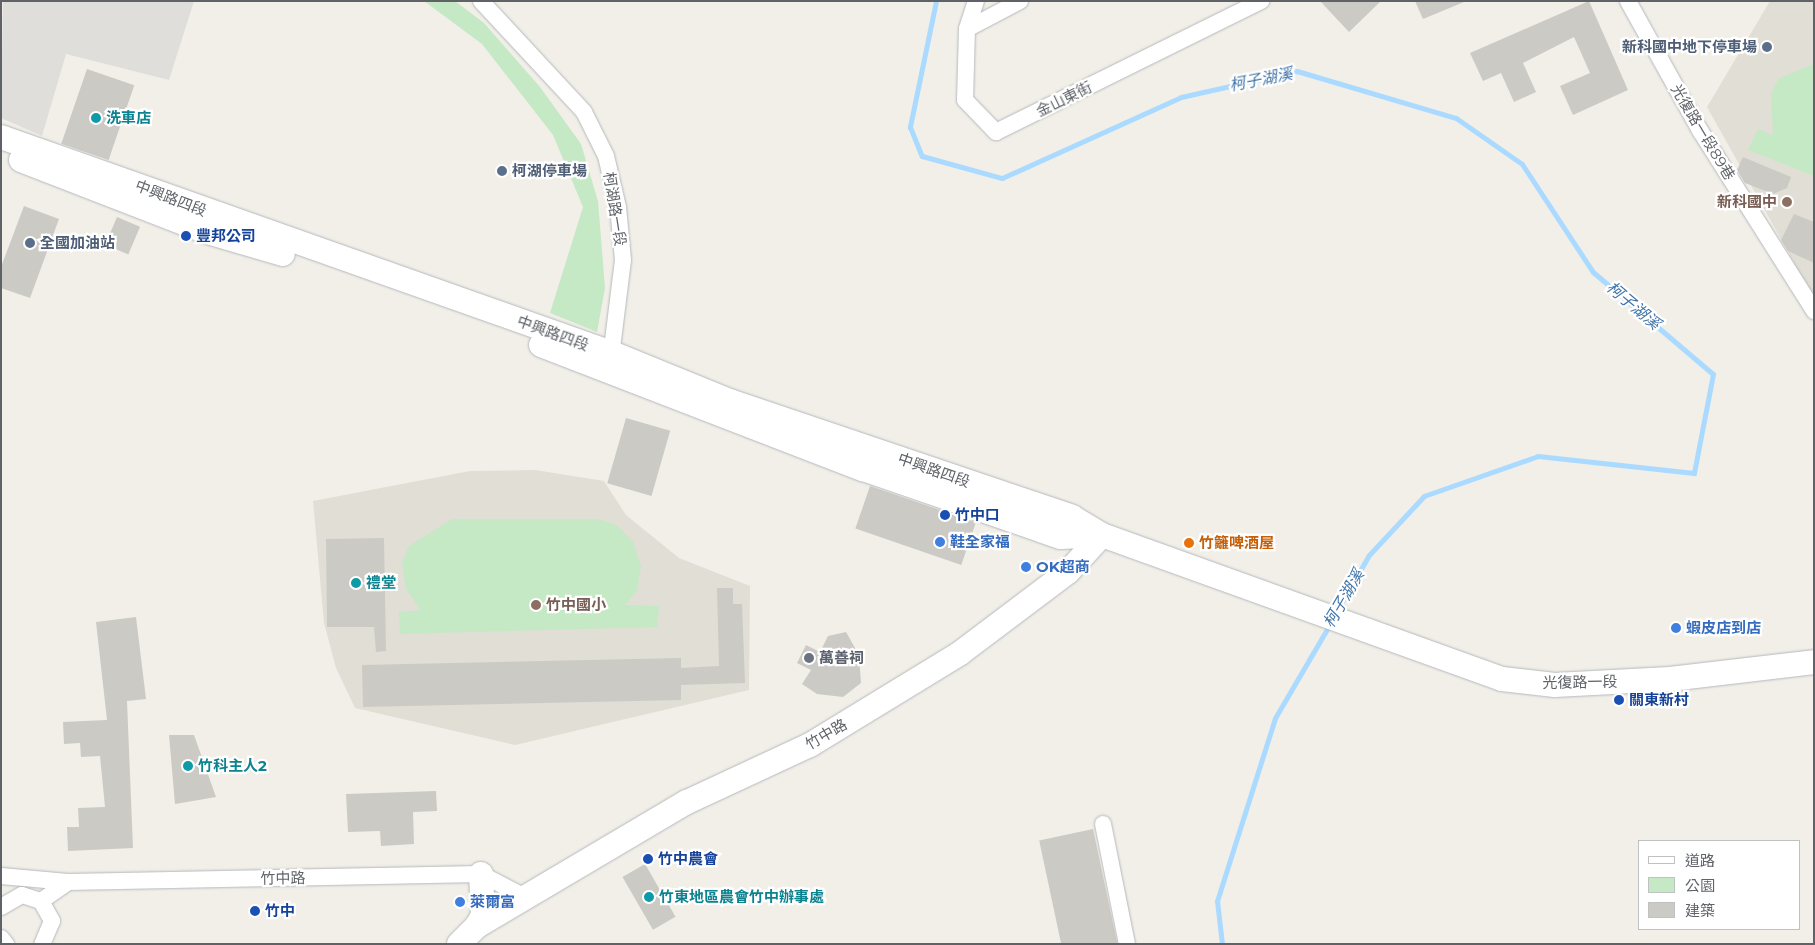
<!DOCTYPE html>
<html>
<head>
<meta charset="utf-8">
<style>
	body { margin:0 }
	#map { position:relative; width:1815px; height:945px; overflow:hidden; background:#f1efe8; font-family:Montserrat,"Noto Sans TC",sans-serif }
	div>[style] { position:absolute }
	[style*='--x'] { left:calc(var(--x)*1px); top:calc(var(--y)*1px); width:calc(var(--w)*1px); rotate:calc(var(--a)*1deg) }
	.industrial>* { inset:0; background:#e0deda }
	.education>* { inset:0; background:#e1ded6 }
	.green>* { inset:0; background:#c5e8c5 }
	.stream>* { height:5px; margin:-2.5px; padding:0 2.5px; transform-origin:2.5px; border-radius:2.5px; background:#aadaff }
	.building>* { inset:0; background:#cccac5; transform-origin:0 0 }
	.roads { filter:drop-shadow(0 0 1px #b5b8bc) drop-shadow(0 0 1px #b5b8bc) }
	.street>* { height:16px; margin:-8px; padding:0 8px; transform-origin:8px; border-radius:8px; background:#fff }
	.secondary>* { height:24px; margin:-12px; padding:0 12px; transform-origin:12px; border-radius:12px; background:#fff }
	.dots>* { width:14px; height:14px; translate:-50% -50%; box-sizing:border-box; border:2px solid #fff; border-radius:50% }
	span { translate:-50% -50%; white-space:nowrap; text-align:center; line-height:1.15; -webkit-text-stroke:4.5px #fff; paint-order:stroke }
	.service-label { font-size:15px; color:#4e5e75; font-weight:700 }
	.right { translate:-100% -50%; text-align:right }
	.left { translate:0 -50%; text-align:left }
	.street-label { font-size:15px; color:#5f6368 }
	.culture-label { font-size:15px; color:#0d838f; font-weight:700 }
	.education-label { font-size:15px; color:#785e54; font-weight:700 }
	.transit-label { font-size:15px; color:#164399; font-weight:700 }
	.shop-label { font-size:15px; color:#366cbe; font-weight:700 }
	.food-label { font-size:15px; color:#c56008; font-weight:700 }
	.worship-label { font-size:15px; color:#5b616d; font-weight:700 }
	.water-label { font-size:16px; color:#4174aa; font-style:italic }
	.frame { position:absolute; inset:0; border:2px solid #5f6368; pointer-events:none }
	.legend { position:absolute; left:1638px; top:840px; width:162px; height:90px; box-sizing:border-box; background:#fff; border:1px solid #bfc1c3; margin:0; padding:6px 9px; list-style:none; font-size:15px; color:#5f6368 }
	.legend li { display:flex; align-items:center; gap:10px; height:25px }
	.legend b { width:25px; border:1px solid #bfc1c3 }
</style>
</head>
<body>
<div id="map">
	<div class="industrial">
		<i style="clip-path:polygon(3px 1px,194px 1px,169px 80px,66px 54px,42px 136px,1px 118px)"></i>
	</div>
	<div class="education">
		<i style="clip-path:polygon(1770px 1px,1814px 1px,1814px 298px,1707px 107px)"></i>
		<i style="clip-path:polygon(535px 470px,604px 481px,626px 515px,679px 558px,750px 586px,749px 690px,515px 745px,355px 708px,336px 668px,324px 623px,313px 501px,470px 471px)"></i>
	</div>
	<div class="green">
		<i style="clip-path:polygon(424px 1px,455px 1px,484px 23px,540px 87px,581px 144px,598px 201px,605px 288px,597px 332px,550px 313px,583px 207px,553px 135px,482px 44px)"></i>
		<i style="clip-path:polygon(1814px 64px,1814px 176px,1748px 150px,1758px 129px,1773px 135px,1771px 94px,1779px 78px)"></i>
		<i style="clip-path:polygon(452px 519px,598px 519px,617px 525px,633px 542px,641px 567px,637px 591px,625px 605px,659px 606px,657px 627px,400px 634px,399px 612px,421px 610px,406px 589px,402px 563px,409px 546px)"></i>
	</div>
	<div class="stream">
		<i style="--x:936;--y:1;--w:129;--a:101.7"></i>
		<i style="--x:910;--y:127;--w:31;--a:68"></i>
		<i style="--x:922;--y:156;--w:83;--a:15.4"></i>
		<i style="--x:1002;--y:178;--w:196;--a:-24.3"></i>
		<i style="--x:1181;--y:97;--w:119;--a:-12.6"></i>
		<i style="--x:1297;--y:71;--w:166;--a:16.5"></i>
		<i style="--x:1456;--y:118;--w:80;--a:34.9"></i>
		<i style="--x:1522;--y:164;--w:129;--a:56.7"></i>
		<i style="--x:1593;--y:272;--w:157;--a:40.4"></i>
		<i style="--x:1713;--y:374;--w:101;--a:100.9"></i>
		<i style="--x:1694;--y:473;--w:157;--a:-173.8"></i>
		<i style="--x:1538;--y:456;--w:121;--a:160.7"></i>
		<i style="--x:1424;--y:496;--w:81;--a:133"></i>
		<i style="--x:1369;--y:555;--w:66;--a:120.1"></i>
		<i style="--x:1222;--y:944;--w:43;--a:-96.6"></i>
		<i style="--x:1217;--y:901;--w:192;--a:-72.4"></i>
		<i style="--x:1275;--y:718;--w:109;--a:-59.7"></i>
	</div>
	<div class="building">
		<i style="clip-path:polygon(1320px 1px,1381px 1px,1349px 32px)"></i>
		<i style="clip-path:polygon(1415px 1px,1464px 1px,1464px 2px,1423px 19px)"></i>
		<i style="clip-path:polygon(1589px 1px,1628px 90px,1573px 115px,1560px 86px,1590px 73px,1574px 37px,1523px 63px,1536px 92px,1514px 102px,1501px 73px,1483px 81px,1470px 53px)"></i>
		<i style="left:87px;top:69px;width:50px;height:79px;rotate:19deg"></i>
		<i style="clip-path:polygon(1743px 157px,1791px 177px,1787px 188px,1773px 194px,1745px 183px,1737px 170px)"></i>
		<i style="clip-path:polygon(24px 206px,59px 219px,30px 298px,1px 288px,1px 267px)"></i>
		<i style="clip-path:polygon(1794px 214px,1814px 222px,1814px 263px,1788px 251px,1781px 240px)"></i>
		<i style="left:117px;top:217px;width:25px;height:30px;rotate:23deg"></i>
		<i style="left:626px;top:418px;width:46px;height:68px;rotate:16deg"></i>
		<i style="left:870px;top:486px;width:112px;height:45px;rotate:19deg"></i>
		<i style="clip-path:polygon(384px 538px,386px 651px,376px 652px,374px 627px,327px 627px,326px 539px)"></i>
		<i style="clip-path:polygon(717px 588px,733px 588px,733px 604px,742px 604px,745px 683px,681px 685px,681px 700px,363px 707px,362px 665px,681px 658px,681px 668px,719px 666px)"></i>
		<i style="clip-path:polygon(136px 617px,146px 699px,127px 701px,133px 848px,68px 851px,67px 827px,79px 827px,78px 808px,105px 807px,100px 756px,81px 757px,80px 743px,64px 744px,63px 722px,107px 720px,96px 622px)"></i>
		<i style="clip-path:polygon(846px 632px,859px 655px,861px 683px,843px 697px,817px 694px,802px 684px,811px 670px,797px 663px,806px 645px,820px 652px,828px 636px)"></i>
		<i style="clip-path:polygon(169px 735px,194px 735px,216px 797px,175px 804px)"></i>
		<i style="clip-path:polygon(436px 791px,437px 811px,413px 812px,414px 844px,381px 846px,380px 831px,348px 832px,346px 794px)"></i>
		<i style="left:1093px;top:829px;width:117px;height:55px;rotate:78deg"></i>
		<i style="left:645px;top:864px;width:61px;height:26px;rotate:60deg"></i>
	</div>
	<div class="roads">
		<div class="street">
			<i style="--x:481;--y:1;--w:151;--a:47.1"></i>
			<i style="--x:584;--y:112;--w:49;--a:63.4"></i>
			<i style="--x:606;--y:156;--w:52;--a:76.8"></i>
			<i style="--x:618;--y:207;--w:53;--a:84.6"></i>
			<i style="--x:623;--y:260;--w:105;--a:97.1"></i>
			<i style="--x:976;--y:1;--w:29;--a:108"></i>
			<i style="--x:967;--y:29;--w:71;--a:91.6"></i>
			<i style="--x:965;--y:100;--w:45;--a:45.9"></i>
			<i style="--x:996;--y:132;--w:296;--a:-26.3"></i>
			<i style="--x:1628;--y:1;--w:150;--a:60.9"></i>
			<i style="--x:1701;--y:132;--w:212;--a:57.7"></i>
			<i style="--x:967;--y:29;--w:60;--a:-27.8"></i>
			<i style="--x:1103;--y:824;--w:122;--a:78.7"></i>
			<i style="--x:1;--y:876;--w:67;--a:5.1"></i>
			<i style="--x:41;--y:901;--w:33;--a:-35"></i>
			<i style="--x:68;--y:882;--w:413;--a:-1.1"></i>
			<i style="--x:481;--y:874;--w:50;--a:27.6"></i>
			<i style="--x:1;--y:907;--w:24;--a:-30"></i>
			<i style="--x:22;--y:895;--w:20;--a:18"></i>
			<i style="--x:41;--y:901;--w:23;--a:61"></i>
			<i style="--x:52;--y:921;--w:25;--a:113"></i>
			<i style="--x:1;--y:938;--w:8;--a:50"></i>
		</div>
		<div class="secondary">
			<i style="--x:1;--y:137;--w:650;--a:19.49"></i>
			<i style="--x:614;--y:354;--w:125;--a:22.1"></i>
			<i style="--x:730;--y:401;--w:361;--a:18.7"></i>
			<i style="--x:1072;--y:517;--w:35;--a:31"></i>
			<i style="--x:1102;--y:535;--w:425;--a:19.8"></i>
			<i style="--x:1502;--y:679;--w:53;--a:6.5"></i>
			<i style="--x:1555;--y:685;--w:115;--a:-3"></i>
			<i style="--x:1670;--y:679;--w:145;--a:-6.7"></i>
			<i style="--x:21;--y:160;--w:196;--a:21.2"></i>
			<i style="--x:204;--y:231;--w:82;--a:16.2"></i>
			<i style="--x:541;--y:345;--w:345;--a:21.1"></i>
			<i style="--x:863;--y:469;--w:209;--a:19"></i>
			<i style="--x:1061;--y:537;--w:41;--a:-2.8"></i>
			<i style="--x:477;--y:926;--w:13;--a:-61"></i>
			<i style="--x:483;--y:915;--w:41;--a:-92.8"></i>
			<i style="--x:459;--y:944;--w:25;--a:-45"></i>
			<i style="--x:477;--y:926;--w:244;--a:-30.6"></i>
			<i style="--x:687;--y:802;--w:136;--a:-24.9"></i>
			<i style="--x:810;--y:745;--w:175;--a:-31.4"></i>
			<i style="--x:959;--y:654;--w:136;--a:-37"></i>
			<i style="--x:1068;--y:572;--w:50;--a:-47.4"></i>
		</div>
	</div>
	<div class="dots">
		<i style="left:1767px;top:47px;background:#5c6f8a"></i>
		<i style="left:96px;top:118px;background:#0f9aa8"></i>
		<i style="left:502px;top:171px;background:#5c6f8a"></i>
		<i style="left:1787px;top:202px;background:#8d6e63"></i>
		<i style="left:186px;top:236px;background:#1a4fb4"></i>
		<i style="left:30px;top:243px;background:#5c6f8a"></i>
		<i style="left:945px;top:515px;background:#1a4fb4"></i>
		<i style="left:940px;top:542px;background:#3f7fe0"></i>
		<i style="left:1189px;top:543px;background:#e8710a"></i>
		<i style="left:1026px;top:567px;background:#3f7fe0"></i>
		<i style="left:356px;top:583px;background:#0f9aa8"></i>
		<i style="left:536px;top:605px;background:#8d6e63"></i>
		<i style="left:1676px;top:628px;background:#3f7fe0"></i>
		<i style="left:809px;top:658px;background:#6b7280"></i>
		<i style="left:1619px;top:700px;background:#1a4fb4"></i>
		<i style="left:188px;top:766px;background:#0f9aa8"></i>
		<i style="left:648px;top:859px;background:#1a4fb4"></i>
		<i style="left:649px;top:897px;background:#0f9aa8"></i>
		<i style="left:460px;top:902px;background:#3f7fe0"></i>
		<i style="left:255px;top:911px;background:#1a4fb4"></i>
	</div>
	<div class="service-label">
		<span class="right" style="left:1757px;top:47px">新科國中地下停車場</span>
		<span class="left" style="left:512px;top:171px">柯湖停車場</span>
		<span class="left" style="left:40px;top:243px">全國加油站</span>
	</div>
	<div class="street-label">
		<span style="left:1064px;top:99px;rotate:-26deg">金山東街</span>
		<span style="left:1703px;top:132px;rotate:59deg">光復路一段89巷</span>
		<span style="left:171px;top:198px;rotate:21deg">中興路四段</span>
		<span style="left:615px;top:209px;rotate:81deg">柯湖路一段</span>
		<span style="left:553px;top:333px;rotate:20deg">中興路四段</span>
		<span style="left:934px;top:470px;rotate:19deg">中興路四段</span>
		<span style="left:1580px;top:682px;rotate:-1deg">光復路一段</span>
		<span style="left:826px;top:734px;rotate:-30deg">竹中路</span>
		<span style="left:283px;top:878px;rotate:-1deg">竹中路</span>
	</div>
	<div class="culture-label">
		<span class="left" style="left:106px;top:118px">洗車店</span>
		<span class="left" style="left:366px;top:583px">禮堂</span>
		<span class="left" style="left:198px;top:766px">竹科主人2</span>
		<span class="left" style="left:659px;top:897px">竹東地區農會竹中辦事處</span>
	</div>
	<div class="education-label">
		<span class="right" style="left:1777px;top:202px">新科國中</span>
		<span class="left" style="left:546px;top:605px">竹中國小</span>
	</div>
	<div class="transit-label">
		<span class="left" style="left:196px;top:236px">豐邦公司</span>
		<span class="left" style="left:955px;top:515px">竹中口</span>
		<span class="left" style="left:1629px;top:700px">關東新村</span>
		<span class="left" style="left:658px;top:859px">竹中農會</span>
		<span class="left" style="left:265px;top:911px">竹中</span>
	</div>
	<div class="shop-label">
		<span class="left" style="left:950px;top:542px">鞋全家福</span>
		<span class="left" style="left:1036px;top:567px">OK超商</span>
		<span class="left" style="left:1686px;top:628px">蝦皮店到店</span>
		<span class="left" style="left:470px;top:902px">萊爾富</span>
	</div>
	<div class="food-label">
		<span class="left" style="left:1199px;top:543px">竹籬啤酒屋</span>
	</div>
	<div class="worship-label">
		<span class="left" style="left:819px;top:658px">萬善祠</span>
	</div>
	<div class="water-label">
		<span style="left:1261px;top:80px;rotate:-11deg">柯子湖溪</span>
		<span style="left:1633px;top:306px;rotate:40deg">柯子湖溪</span>
		<span style="left:1344px;top:599px;rotate:-60deg">柯子湖溪</span>
	</div>
	<div class="frame"></div>
	<ul class="legend">
	<li><b style="height:6px;background:#fff"></b>道路</li>
	<li><b style="height:14px;background:#c5e8c5"></b>公園</li>
	<li><b style="height:14px;background:#cccac5"></b>建築</li>
	</ul>
</div>
</body>
</html>
